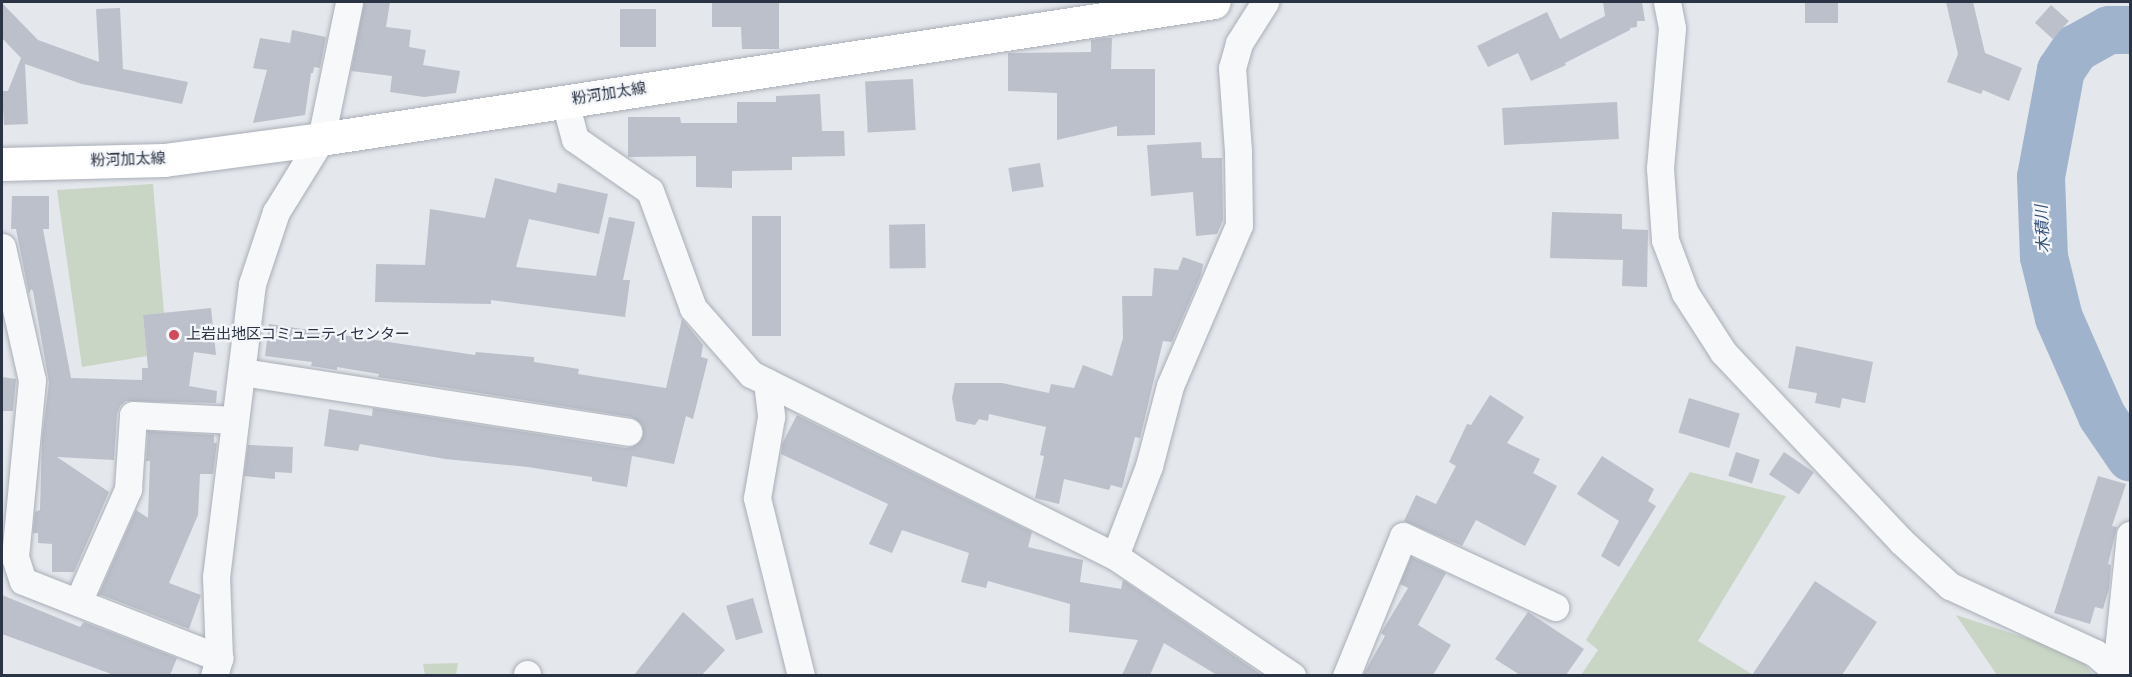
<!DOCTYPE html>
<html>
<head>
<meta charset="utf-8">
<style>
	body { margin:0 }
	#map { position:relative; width:2132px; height:677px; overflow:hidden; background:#e4e7ec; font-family:Rubik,"Noto Sans JP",sans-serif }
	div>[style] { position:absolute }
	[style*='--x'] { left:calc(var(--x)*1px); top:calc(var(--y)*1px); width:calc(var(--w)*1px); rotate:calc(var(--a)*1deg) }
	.green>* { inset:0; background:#c9d6c5 }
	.river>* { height:48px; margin:-24px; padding:0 24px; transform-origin:24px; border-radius:24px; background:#9fb4cc }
	.building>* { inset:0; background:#bbc0ca; transform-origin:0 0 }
	.roads { filter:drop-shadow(0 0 2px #a9aeb7) drop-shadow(0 0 2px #a9aeb7) }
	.minor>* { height:27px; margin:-13.5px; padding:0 13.5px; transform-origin:13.5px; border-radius:13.5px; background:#f7f8fa }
	.primary>* { height:33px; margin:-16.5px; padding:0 16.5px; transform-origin:16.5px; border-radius:16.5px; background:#fff }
	.dots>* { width:16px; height:16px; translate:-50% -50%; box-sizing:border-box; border:3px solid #f4f6f9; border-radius:50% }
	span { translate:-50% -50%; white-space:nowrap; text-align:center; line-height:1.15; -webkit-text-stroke:4.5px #f4f6f9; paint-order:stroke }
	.street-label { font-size:15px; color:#2b3445 }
	.poi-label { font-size:15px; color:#2b3445 }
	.left { translate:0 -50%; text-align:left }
	.water-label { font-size:16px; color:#34527a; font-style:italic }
	.frame { position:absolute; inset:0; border:3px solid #2b3445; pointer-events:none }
</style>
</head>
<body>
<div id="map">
	<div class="green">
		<i style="clip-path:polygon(153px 184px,164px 313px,143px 315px,147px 356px,82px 367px,57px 190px)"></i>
		<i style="clip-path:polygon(1690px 472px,1786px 496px,1698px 641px,1752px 674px,1581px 675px,1598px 650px,1586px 640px)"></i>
		<i style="clip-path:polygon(1956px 615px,2078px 655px,2093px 675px,1997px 675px)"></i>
		<i style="clip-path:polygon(458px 663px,456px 675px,425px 675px,423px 664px)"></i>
	</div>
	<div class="river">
		<i style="--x:2130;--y:30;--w:21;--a:180"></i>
		<i style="--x:2109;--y:30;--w:38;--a:151"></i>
		<i style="--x:2076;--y:48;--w:27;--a:124"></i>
		<i style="--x:2061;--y:70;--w:109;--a:100.6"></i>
		<i style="--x:2041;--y:177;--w:80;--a:87.9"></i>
		<i style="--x:2044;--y:257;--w:63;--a:76.2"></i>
		<i style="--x:2059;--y:318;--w:107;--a:66.3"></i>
		<i style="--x:2102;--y:416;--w:50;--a:55.7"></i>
	</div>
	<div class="building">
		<i style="clip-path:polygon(364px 2px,390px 2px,386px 27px,411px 30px,409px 47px,426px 50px,423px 65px,460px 71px,456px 93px,424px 97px,390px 92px,392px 76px,351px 71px)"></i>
		<i style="clip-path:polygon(712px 2px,779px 2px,779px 49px,742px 49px,741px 27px,712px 27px)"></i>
		<i style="clip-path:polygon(1603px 2px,1642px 2px,1645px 21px,1637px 21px,1637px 27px,1630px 28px,1630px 30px,1565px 63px,1566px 65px,1531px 81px,1518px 53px,1488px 67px,1477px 46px,1547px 12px,1560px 39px,1605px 16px)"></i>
		<i style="left:1805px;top:2px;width:33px;height:21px"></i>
		<i style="clip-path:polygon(1946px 2px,1973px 2px,1985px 53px,2022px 68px,2009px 101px,1983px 90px,1981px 94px,1947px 82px,1958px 54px)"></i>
		<i style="clip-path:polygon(2px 3px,38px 40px,99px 62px,96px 9px,120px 8px,123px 69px,188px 82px,182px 104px,82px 84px,25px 64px,28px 124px,4px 125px,2px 91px,8px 91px,21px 58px,2px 38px)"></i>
		<i style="left:2051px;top:5px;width:24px;height:24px;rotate:42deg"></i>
		<i style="left:620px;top:9px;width:36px;height:38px"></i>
		<i style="clip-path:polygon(292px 30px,326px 37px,320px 68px,314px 67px,313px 73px,311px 73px,305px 115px,253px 123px,267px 70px,253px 68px,260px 38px,290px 43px)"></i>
		<i style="clip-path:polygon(1105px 38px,1112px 38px,1111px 69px,1155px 69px,1155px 135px,1117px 136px,1117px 126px,1057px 140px,1057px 93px,1008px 91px,1008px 53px,1091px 52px,1091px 40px)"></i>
		<i style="left:913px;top:79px;width:51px;height:48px;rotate:87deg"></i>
		<i style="clip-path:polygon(820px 94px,822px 131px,844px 131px,845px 156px,792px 157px,792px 170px,732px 171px,732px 188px,696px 187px,696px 156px,628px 157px,628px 117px,680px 117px,681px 123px,737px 123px,737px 102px,776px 102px,776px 96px)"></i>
		<i style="left:1617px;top:102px;width:37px;height:115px;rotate:87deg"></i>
		<i style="clip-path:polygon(1201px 142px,1202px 158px,1222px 158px,1223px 220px,1217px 234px,1196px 236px,1193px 192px,1151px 196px,1147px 145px)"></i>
		<i style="left:1040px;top:163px;width:24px;height:32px;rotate:81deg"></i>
		<i style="clip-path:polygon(495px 178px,556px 193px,558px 183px,608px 194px,599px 234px,529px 219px,516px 267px,596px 276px,609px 217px,635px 222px,623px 280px,630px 280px,625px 317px,491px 300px,491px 304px,375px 302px,376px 264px,425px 265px,430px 209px,485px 218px)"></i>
		<i style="clip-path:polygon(12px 196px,49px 196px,49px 229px,43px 229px,71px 378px,142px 380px,142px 368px,148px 368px,143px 315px,211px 308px,216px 355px,194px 352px,189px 386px,217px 391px,216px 403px,126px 401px,120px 406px,117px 414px,114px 460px,57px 457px,109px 492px,74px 572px,52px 572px,52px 544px,38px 543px,38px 533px,33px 533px,35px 512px,40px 510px,42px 439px,49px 382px,33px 291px,31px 289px,29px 294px,16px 229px,11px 229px)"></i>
		<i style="clip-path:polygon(1552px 212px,1622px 214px,1622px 229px,1648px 230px,1647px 287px,1622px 286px,1623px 260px,1550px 258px)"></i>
		<i style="left:752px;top:216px;width:29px;height:120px"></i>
		<i style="left:925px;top:224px;width:44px;height:36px;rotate:89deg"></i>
		<i style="clip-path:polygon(1183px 257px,1203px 264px,1201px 275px,1172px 342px,1163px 341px,1140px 438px,1135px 437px,1122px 488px,1111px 485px,1109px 490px,1064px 479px,1059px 504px,1035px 498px,1044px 456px,1040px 455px,1046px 427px,989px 414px,988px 421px,979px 419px,975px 425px,956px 421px,952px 398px,955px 383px,1002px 383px,1049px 393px,1051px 384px,1074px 388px,1083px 365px,1112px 376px,1123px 338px,1122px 296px,1152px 296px,1154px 268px,1178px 270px)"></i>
		<i style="clip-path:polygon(682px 319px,703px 345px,701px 357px,708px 359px,693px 419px,686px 416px,674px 464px,632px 456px,627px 487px,592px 481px,592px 477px,528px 467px,445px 459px,360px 444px,358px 451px,324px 446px,329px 409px,372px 416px,373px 408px,626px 448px,634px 446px,643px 435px,642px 426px,631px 417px,378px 377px,379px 374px,337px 367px,337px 370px,311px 366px,312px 362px,265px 356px,269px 324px,475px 355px,476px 352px,534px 357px,534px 362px,579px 369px,578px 374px,666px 388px)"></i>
		<i style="clip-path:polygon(1796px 346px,1873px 362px,1865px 403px,1842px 398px,1840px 408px,1815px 403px,1817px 393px,1788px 388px)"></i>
		<i style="clip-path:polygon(2px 377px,16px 379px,13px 411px,2px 411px)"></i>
		<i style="clip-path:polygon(1490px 395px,1524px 417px,1507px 443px,1540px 459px,1533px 473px,1557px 486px,1525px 546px,1476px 520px,1462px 546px,1404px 521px,1416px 495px,1436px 504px,1456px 466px,1449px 462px,1467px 424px,1471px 425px)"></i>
		<i style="left:1689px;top:398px;width:53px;height:36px;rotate:17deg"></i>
		<i style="clip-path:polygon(797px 415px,1032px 532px,1028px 547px,1083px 560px,1080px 582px,1121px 589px,1123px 580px,1262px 675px,1217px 675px,1164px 643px,1150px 675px,1122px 675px,1138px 640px,1069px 632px,1070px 604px,988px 581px,986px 588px,961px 582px,969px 553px,902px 530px,892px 553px,869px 544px,888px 504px,781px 454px,782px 444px)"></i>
		<i style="clip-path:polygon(148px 431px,214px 435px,214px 443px,217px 443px,213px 474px,200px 474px,198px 515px,169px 583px,201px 595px,189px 629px,99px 594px,136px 510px,148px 518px,150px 461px,146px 461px)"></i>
		<i style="clip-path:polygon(248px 445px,293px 447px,292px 473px,275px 472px,275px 479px,244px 476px)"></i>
		<i style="left:1736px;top:452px;width:25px;height:25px;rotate:18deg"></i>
		<i style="left:1784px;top:452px;width:36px;height:27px;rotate:34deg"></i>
		<i style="clip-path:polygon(1602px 456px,1654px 489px,1648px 501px,1656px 506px,1619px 567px,1601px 556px,1619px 521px,1577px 494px)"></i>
		<i style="clip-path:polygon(2098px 476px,2126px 484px,2112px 526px,2117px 527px,2108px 564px,2111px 565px,2109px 589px,2103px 609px,2095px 607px,2090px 624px,2054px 613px)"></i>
		<i style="clip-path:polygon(1411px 557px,1446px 573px,1418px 625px,1451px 645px,1433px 675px,1363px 675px,1385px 636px,1381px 633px,1408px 588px,1400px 584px)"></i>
		<i style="clip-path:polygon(1815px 581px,1877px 622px,1842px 675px,1752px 675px)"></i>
		<i style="clip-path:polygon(2px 595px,80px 627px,84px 622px,177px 658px,170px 675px,114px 675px,2px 634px)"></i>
		<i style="left:753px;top:598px;width:36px;height:28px;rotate:74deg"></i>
		<i style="clip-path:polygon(683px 612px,725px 650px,702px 675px,634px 675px)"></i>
		<i style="clip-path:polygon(1528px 612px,1584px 649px,1566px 675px,1520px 675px,1495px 659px)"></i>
	</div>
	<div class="roads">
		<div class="minor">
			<i style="--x:1667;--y:2;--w:26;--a:79"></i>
			<i style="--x:1672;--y:28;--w:141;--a:94.9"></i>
			<i style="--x:1660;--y:168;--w:72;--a:86"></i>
			<i style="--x:1665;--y:240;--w:57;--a:69.3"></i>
			<i style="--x:1685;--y:293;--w:70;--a:57.2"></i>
			<i style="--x:1723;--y:352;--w:260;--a:46.7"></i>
			<i style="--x:1901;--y:541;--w:67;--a:42.6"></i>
			<i style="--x:1950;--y:586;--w:160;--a:24.8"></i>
			<i style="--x:2095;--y:653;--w:35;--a:41"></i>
			<i style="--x:565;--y:102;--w:38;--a:75"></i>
			<i style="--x:575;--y:139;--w:91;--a:34.7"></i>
			<i style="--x:650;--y:191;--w:125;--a:69.8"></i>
			<i style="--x:693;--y:308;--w:88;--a:48.7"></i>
			<i style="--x:751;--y:374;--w:407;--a:26.6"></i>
			<i style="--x:1115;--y:556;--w:214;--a:34.1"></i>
			<i style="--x:2;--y:247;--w:136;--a:77.3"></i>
			<i style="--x:32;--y:380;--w:178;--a:95.5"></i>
			<i style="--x:15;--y:557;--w:25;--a:72"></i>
			<i style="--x:23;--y:581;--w:211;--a:21.4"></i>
			<i style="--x:242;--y:372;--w:391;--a:8.8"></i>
			<i style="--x:767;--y:382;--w:35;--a:83"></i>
			<i style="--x:771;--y:417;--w:82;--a:99.8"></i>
			<i style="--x:757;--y:498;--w:183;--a:76.1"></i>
			<i style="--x:1115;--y:556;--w:96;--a:-69.3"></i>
			<i style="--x:1149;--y:466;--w:83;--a:-75.3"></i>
			<i style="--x:1170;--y:386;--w:175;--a:-66.8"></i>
			<i style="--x:1239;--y:225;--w:74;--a:-90.8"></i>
			<i style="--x:1238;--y:151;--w:83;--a:-94.1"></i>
			<i style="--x:1232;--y:68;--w:26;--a:-74"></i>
			<i style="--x:1239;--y:43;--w:49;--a:-57.6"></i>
			<i style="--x:78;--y:602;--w:124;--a:-66.1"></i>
			<i style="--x:128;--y:489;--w:74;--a:-86.1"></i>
			<i style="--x:133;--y:415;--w:102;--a:2.8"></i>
			<i style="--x:2116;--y:670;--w:136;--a:-84.1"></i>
			<i style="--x:214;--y:676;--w:19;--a:-74"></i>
			<i style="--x:219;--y:658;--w:81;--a:-92.1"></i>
			<i style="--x:216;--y:577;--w:295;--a:-83"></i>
			<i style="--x:252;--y:284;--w:76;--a:-71.6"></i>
			<i style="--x:276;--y:212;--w:86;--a:-58.3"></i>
			<i style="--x:321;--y:139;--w:140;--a:-78.4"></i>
			<i style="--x:527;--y:676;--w:2;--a:-90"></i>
			<i style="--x:1346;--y:676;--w:151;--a:-67.8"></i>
			<i style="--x:1403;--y:536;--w:168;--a:25"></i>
		</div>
		<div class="primary">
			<i style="--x:2;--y:164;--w:162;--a:-1.4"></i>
			<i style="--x:164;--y:160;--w:158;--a:-7.6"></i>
			<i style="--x:321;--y:139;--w:903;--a:-8.72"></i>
		</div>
	</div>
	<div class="dots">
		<i style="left:174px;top:335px;background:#d1495b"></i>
	</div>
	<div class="street-label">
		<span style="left:609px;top:94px;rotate:-9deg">粉河加太線</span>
		<span style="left:128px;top:160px;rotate:-2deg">粉河加太線</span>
	</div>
	<div class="poi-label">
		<span class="left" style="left:186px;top:335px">上岩出地区コミュニティセンター</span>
	</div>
	<div class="water-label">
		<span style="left:2043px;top:229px;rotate:-93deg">木積川</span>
	</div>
	<div class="frame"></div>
</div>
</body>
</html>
